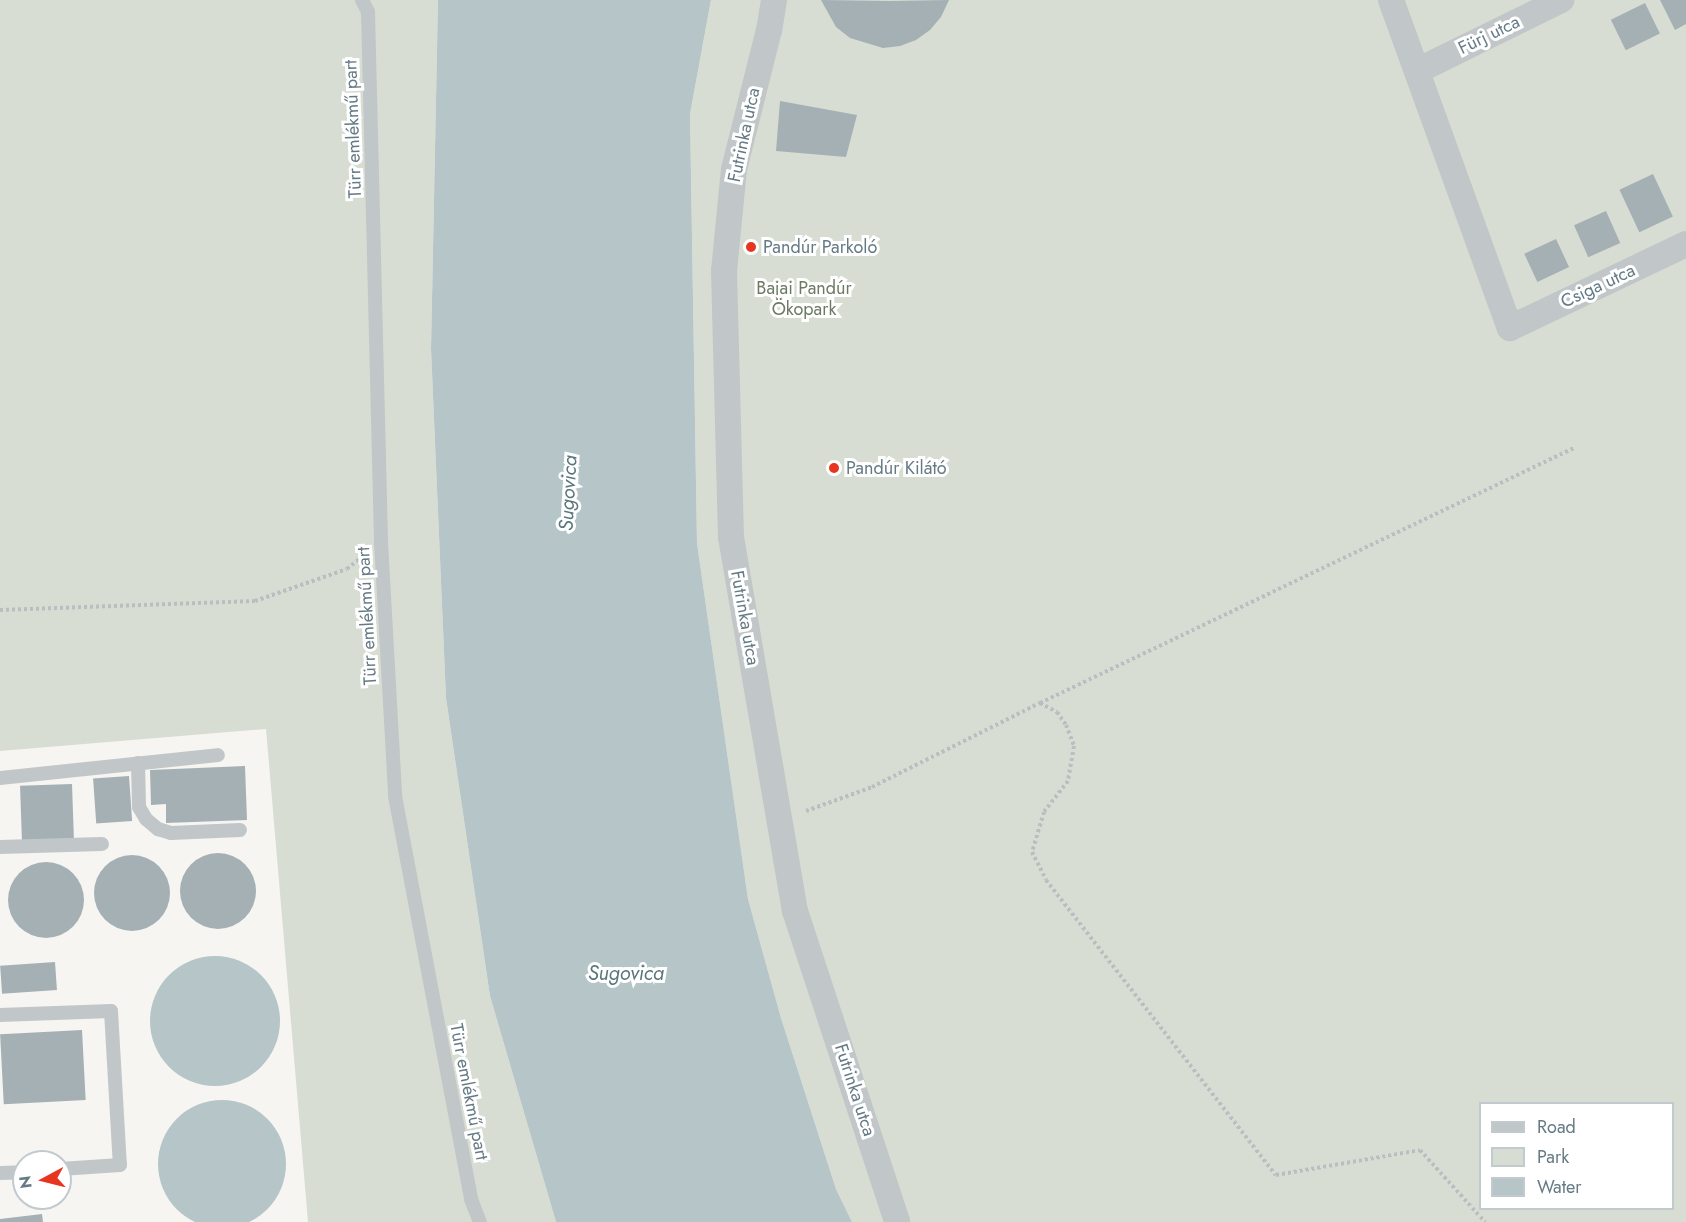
<!DOCTYPE html>
<html>
<head>
<meta charset="utf-8">
<style>
	body { margin:0 }
	#map { position:relative; width:1686px; height:1222px; overflow:hidden; background:#f6f5f2; font-family:Jost,sans-serif }
	div>[style] { position:absolute }
	[style*='--x'] { left:calc(var(--x)*1px); top:calc(var(--y)*1px); width:calc(var(--w)*1px); rotate:calc(var(--a)*1deg) }
	.green>* { inset:0; background:#d8ddd3 }
	.water>* { inset:0; background:#b6c5c8 }
	.round { border-radius:50% }
	.building>* { inset:0; background:#a5b0b4; transform-origin:0 0 }
	.path>* { height:4px; margin-top:-2px; transform-origin:0; background:repeating-linear-gradient(90deg,#bbbec0 0 3px,transparent 0 6px) }
	.lane>* { height:14px; margin:-7px; padding:0 7px; transform-origin:7px; border-radius:7px; background:#c1c6c8 }
	.street>* { height:26px; margin:-13px; padding:0 13px; transform-origin:13px; border-radius:13px; background:#c1c6c8 }
	.dots>* { width:16px; height:16px; translate:-50% -50%; box-sizing:border-box; border:3px solid #fff; border-radius:50% }
	span { translate:-50% -50%; white-space:nowrap; text-align:center; line-height:1.15; -webkit-text-stroke:6px #fff; paint-order:stroke }
	.street-label { font-size:18px; color:#647a84 }
	.poi-label { font-size:18px; color:#647a84 }
	.left { translate:0 -50%; text-align:left }
	.park-label { font-size:18px; color:#6b7b63 }
	.water-label { font-size:20px; color:#5a767a; font-style:italic }
	.legend { position:absolute; left:1479px; top:1102px; width:195px; height:108px; box-sizing:border-box; background:#fff; border:2px solid #c1cace; margin:0; padding:8px 10px; list-style:none; font-size:18px; color:#647a84 }
	.legend li { display:flex; align-items:center; gap:12px; height:30px }
	.legend b { width:30px; border:2px solid #c1cace }
	.north { position:absolute; left:12px; top:1150px; width:60px; height:60px; box-sizing:border-box; background:#fff; border:2px solid #c1cace; border-radius:50%; rotate:263deg; font-size:16px; font-weight:700; line-height:24px; text-align:center; color:#647a84 }
	.north::after { content:''; display:block; margin:auto; width:21px; height:27px; background:#e83520; clip-path:polygon(50% 0,100% 100%,50% 72%,0 100%) }
</style>
</head>
<body>
<div id="map">
	<div class="green">
		<i style="clip-path:polygon(0 0,438px 0,431px 349px,446px 698px,490px 996px,556px 1222px,308px 1222px,266px 729px,0 751px)"></i>
		<i style="clip-path:polygon(evenodd,711px 0,1686px 0,1686px 1222px,852px 1222px,836px 1189px,781px 1018px,748px 899px,697px 543px,690px 114px,711px 0,1480px 1104px,1672px 1104px,1672px 1208px,1480px 1208px,1480px 1104px)"></i>
	</div>
	<div class="water">
		<i style="clip-path:polygon(438px 0,711px 0,690px 114px,697px 543px,748px 899px,781px 1018px,836px 1189px,852px 1222px,556px 1222px,490px 996px,446px 698px,431px 349px)"></i>
		<i class="round" style="left:150px;top:956px;width:130px;height:130px"></i>
		<i class="round" style="left:158px;top:1100px;width:128px;height:128px"></i>
	</div>
	<div class="building">
		<i style="clip-path:polygon(821px 0,890px 1px,949px 0,941px 17px,930px 30px,916px 40px,900px 46px,883px 48px,850px 38px,836px 27px)"></i>
		<i style="clip-path:polygon(1660px 0,1686px 0,1686px 24px,1675px 30px)"></i>
		<i style="left:1645px;top:3px;width:34px;height:38px;rotate:64deg"></i>
		<i style="clip-path:polygon(780px 101px,857px 115px,846px 157px,776px 151px)"></i>
		<i style="left:1653px;top:174px;width:47px;height:37px;rotate:65deg"></i>
		<i style="left:1606px;top:211px;width:35px;height:35px;rotate:66deg"></i>
		<i style="left:1556px;top:239px;width:31px;height:35px;rotate:65deg"></i>
		<i style="clip-path:polygon(245px 766px,247px 820px,166px 823px,166px 804px,151px 805px,150px 770px)"></i>
		<i style="left:129px;top:776px;width:45px;height:36px;rotate:86deg"></i>
		<i style="left:72px;top:784px;width:55px;height:52px;rotate:88deg"></i>
		<i class="round" style="left:180px;top:853px;width:76px;height:76px"></i>
		<i class="round" style="left:94px;top:855px;width:76px;height:76px"></i>
		<i class="round" style="left:8px;top:862px;width:76px;height:76px"></i>
		<i style="left:55px;top:962px;width:28px;height:55px;rotate:86deg"></i>
		<i style="left:82px;top:1030px;width:70px;height:82px;rotate:87deg"></i>
		<i style="clip-path:polygon(42px 1214px,43px 1222px,0 1222px,0 1219px)"></i>
	</div>
	<div class="path">
		<i style="--x:0;--y:610;--w:255;--a:-2"></i>
		<i style="--x:255;--y:601;--w:97;--a:-19.2"></i>
		<i style="--x:347;--y:569;--w:19;--a:-39"></i>
		<i style="--x:1040;--y:703;--w:19;--a:28"></i>
		<i style="--x:1057;--y:712;--w:16;--a:55"></i>
		<i style="--x:1066;--y:725;--w:22;--a:69"></i>
		<i style="--x:1074;--y:746;--w:36;--a:100"></i>
		<i style="--x:1068;--y:781;--w:39;--a:128"></i>
		<i style="--x:1044;--y:812;--w:42;--a:106.7"></i>
		<i style="--x:1032;--y:852;--w:31;--a:63"></i>
		<i style="--x:1046;--y:880;--w:374;--a:52.1"></i>
		<i style="--x:1276;--y:1175;--w:146;--a:-9.8"></i>
		<i style="--x:1420;--y:1150;--w:97;--a:47.9"></i>
		<i style="--x:806;--y:811;--w:70;--a:-20"></i>
		<i style="--x:872;--y:787;--w:188;--a:-26.6"></i>
		<i style="--x:1040;--y:703;--w:592;--a:-25.53"></i>
	</div>
	<div class="lane">
		<i style="--x:362;--y:0;--w:13;--a:63"></i>
		<i style="--x:368;--y:12;--w:530;--a:88.59"></i>
		<i style="--x:381;--y:542;--w:254;--a:86.8"></i>
		<i style="--x:395;--y:796;--w:410;--a:79.3"></i>
		<i style="--x:471;--y:1199;--w:25;--a:69"></i>
		<i style="--x:138;--y:763;--w:44;--a:88.7"></i>
		<i style="--x:139;--y:807;--w:14;--a:60"></i>
		<i style="--x:146;--y:819;--w:16;--a:40"></i>
		<i style="--x:158;--y:829;--w:14;--a:17"></i>
		<i style="--x:171;--y:833;--w:69;--a:-2.5"></i>
		<i style="--x:0;--y:778;--w:219;--a:-6"></i>
		<i style="--x:0;--y:847;--w:102;--a:-1.7"></i>
		<i style="--x:0;--y:1015;--w:111;--a:-2.1"></i>
		<i style="--x:111;--y:1011;--w:154;--a:86.7"></i>
		<i style="--x:120;--y:1165;--w:60;--a:176.2"></i>
		<i style="--x:0;--y:1173;--w:24;--a:-2"></i>
	</div>
	<div class="street">
		<i style="--x:774;--y:0;--w:30;--a:99"></i>
		<i style="--x:769;--y:30;--w:143;--a:104.1"></i>
		<i style="--x:734;--y:169;--w:102;--a:95.6"></i>
		<i style="--x:724;--y:271;--w:266;--a:88.5"></i>
		<i style="--x:731;--y:537;--w:379;--a:80.3"></i>
		<i style="--x:795;--y:911;--w:327;--a:71.8"></i>
		<i style="--x:1391;--y:0;--w:349;--a:70.1"></i>
		<i style="--x:1510;--y:328;--w:195;--a:-25.5"></i>
		<i style="--x:1417;--y:71;--w:161;--a:-26.2"></i>
	</div>
	<div class="dots">
		<i style="left:751px;top:247px;background:#e83520"></i>
		<i style="left:834px;top:468px;background:#e83520"></i>
	</div>
	<div class="street-label">
		<span style="left:1489px;top:35px;rotate:-26deg">Fürj utca</span>
		<span style="left:353px;top:129px;rotate:-92deg">Türr emlékmű part</span>
		<span style="left:744px;top:135px;rotate:-78deg">Futrinka utca</span>
		<span style="left:1598px;top:286px;rotate:-25deg">Csiga utca</span>
		<span style="left:367px;top:616px;rotate:-93deg">Türr emlékmű part</span>
		<span style="left:745px;top:618px;rotate:80deg">Futrinka utca</span>
		<span style="left:855px;top:1090px;rotate:72deg">Futrinka utca</span>
		<span style="left:469px;top:1092px;rotate:79deg">Türr emlékmű part</span>
	</div>
	<div class="poi-label">
		<span class="left" style="left:763px;top:247px">Pandúr Parkoló</span>
		<span class="left" style="left:846px;top:468px">Pandúr Kilátó</span>
	</div>
	<div class="park-label">
		<span style="left:804px;top:299px">Bajai Pandúr<br>Ökopark</span>
	</div>
	<div class="water-label">
		<span style="left:568px;top:493px;rotate:-87deg">Sugovica</span>
		<span style="left:626px;top:973px">Sugovica</span>
	</div>
	<ul class="legend">
	<li><b style="height:8px;background:#c1c6c8"></b>Road</li>
	<li><b style="height:16px;background:#d8ddd3"></b>Park</li>
	<li><b style="height:16px;background:#b6c5c8"></b>Water</li>
	</ul>
	<div class="north">N</div>
</div>
</body>
</html>
